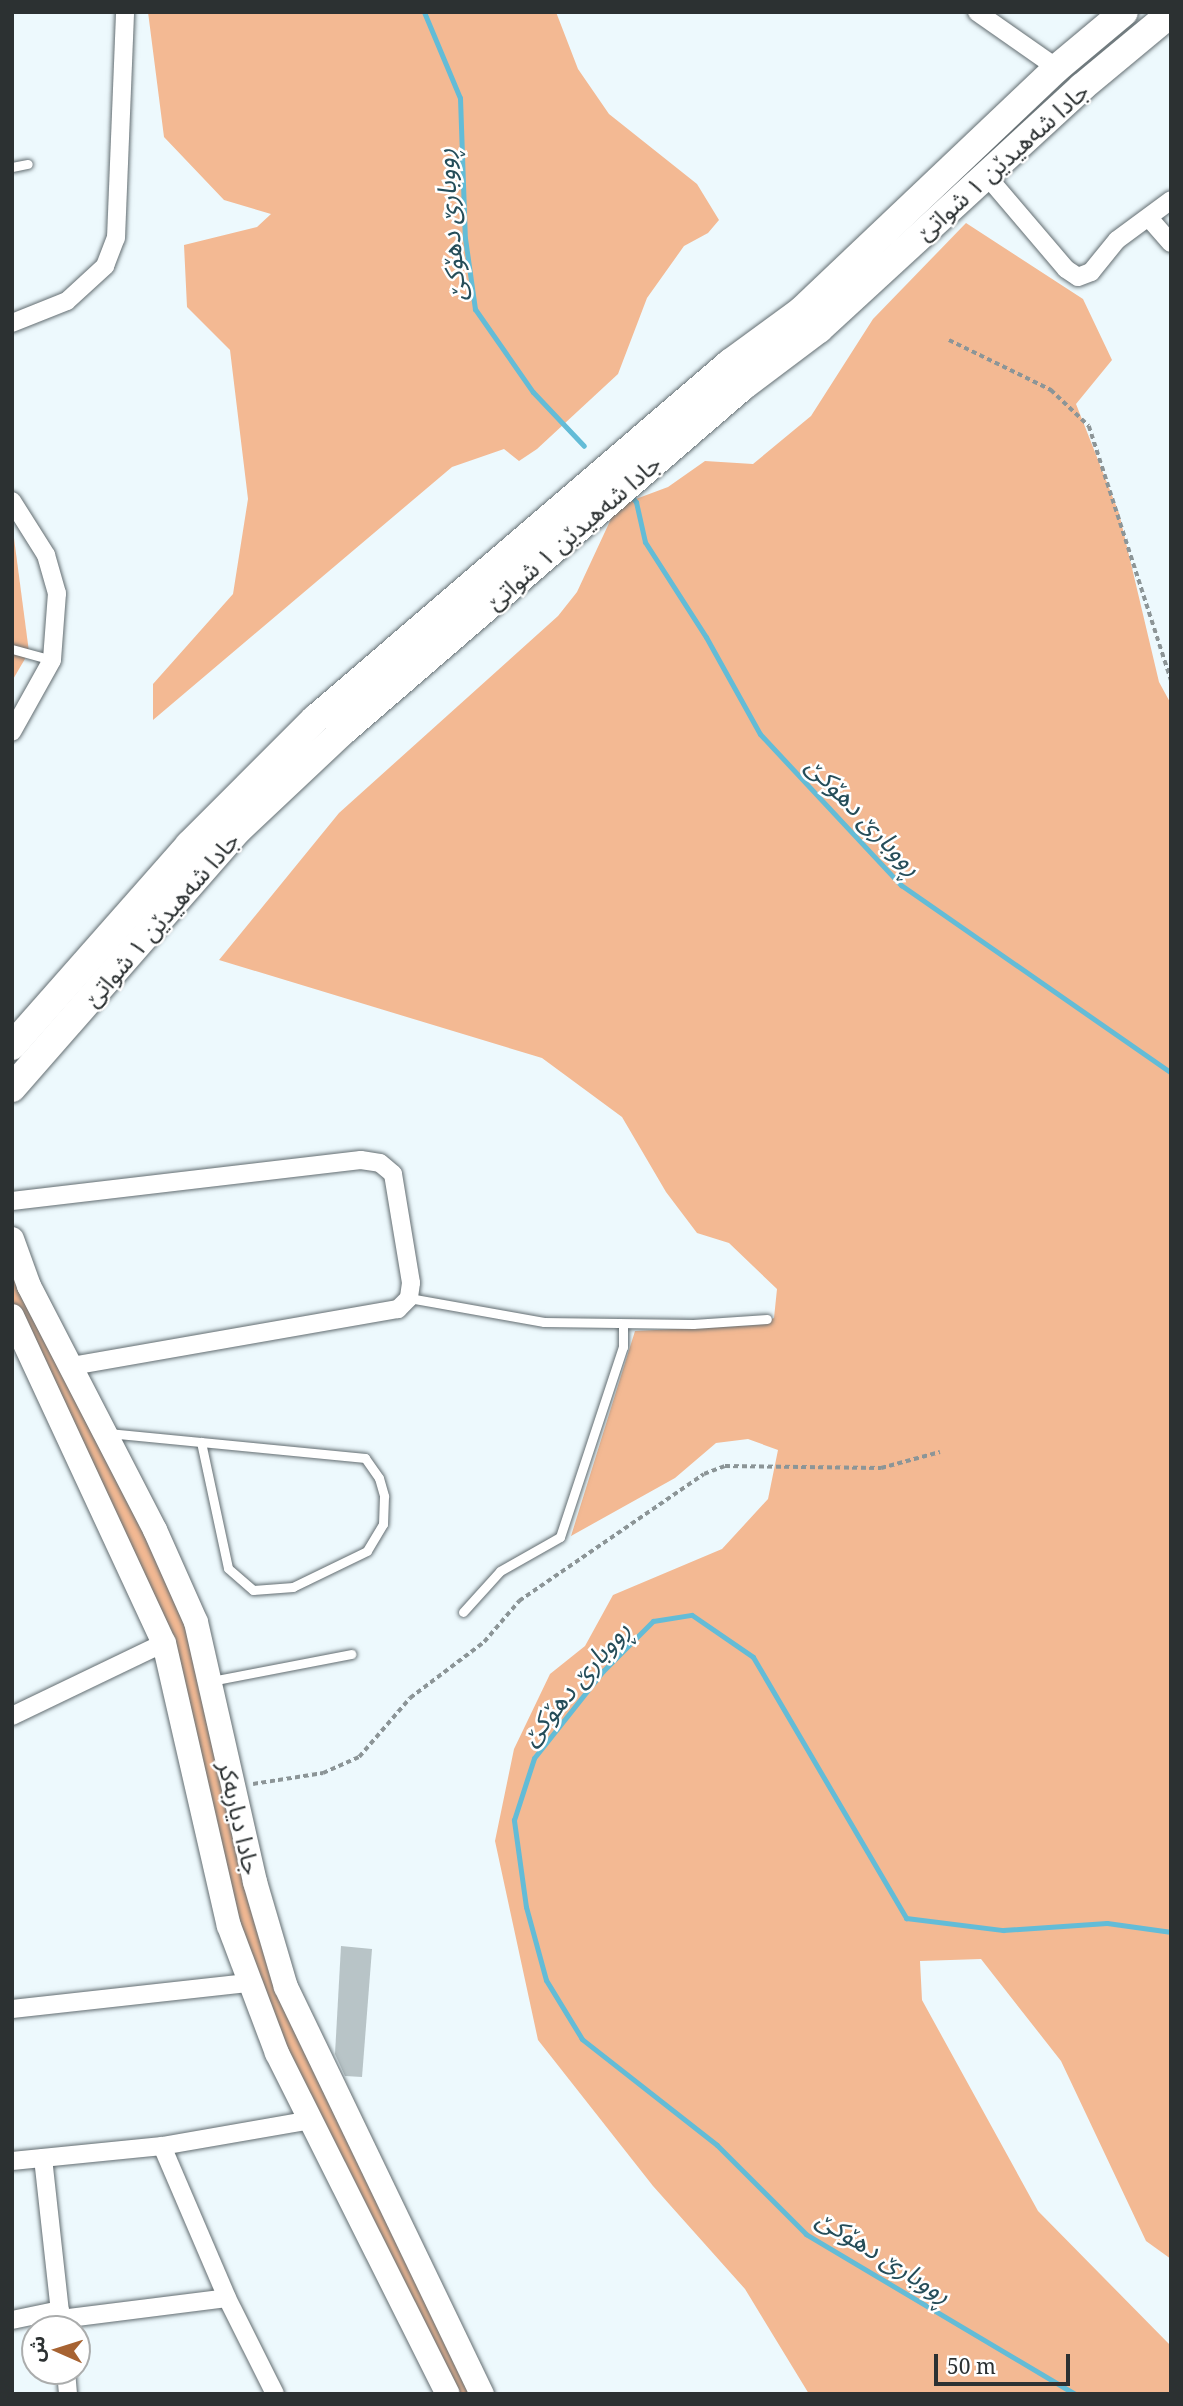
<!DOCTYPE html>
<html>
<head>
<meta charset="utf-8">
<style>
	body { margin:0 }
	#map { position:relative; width:1183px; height:2406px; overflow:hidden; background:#edf9fd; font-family:"Noto Serif","Noto Sans Arabic",serif }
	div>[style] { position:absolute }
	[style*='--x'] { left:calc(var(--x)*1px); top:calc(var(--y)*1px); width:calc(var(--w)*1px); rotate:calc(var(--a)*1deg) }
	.green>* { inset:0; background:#f3b993 }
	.stream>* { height:5px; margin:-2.5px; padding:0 2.5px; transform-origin:2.5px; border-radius:2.5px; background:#63bcd7 }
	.building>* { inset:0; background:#b8c4c7 }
	.path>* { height:3.5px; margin-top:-1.75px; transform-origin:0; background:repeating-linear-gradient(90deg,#8c9597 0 5px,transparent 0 8.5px) }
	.roads { filter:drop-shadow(0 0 2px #636d71) drop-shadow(0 0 2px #636d71) }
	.service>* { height:9px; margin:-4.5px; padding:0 4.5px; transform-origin:4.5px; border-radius:4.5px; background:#fff }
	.minor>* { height:18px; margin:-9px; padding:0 9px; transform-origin:9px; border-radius:9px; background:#fff }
	.secondary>* { height:24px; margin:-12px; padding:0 12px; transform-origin:12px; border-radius:12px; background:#fff }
	.primary>* { height:28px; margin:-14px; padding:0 14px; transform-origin:14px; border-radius:14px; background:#fff }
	span { translate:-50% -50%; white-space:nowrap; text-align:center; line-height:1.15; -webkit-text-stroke:5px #fff; paint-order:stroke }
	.street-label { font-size:24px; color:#2c3132 }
	.water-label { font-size:26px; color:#254d59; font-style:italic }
	.frame { position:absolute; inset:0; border:14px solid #2c3132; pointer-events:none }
	.north { position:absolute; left:21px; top:2315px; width:70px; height:70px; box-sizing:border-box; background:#fff; border:2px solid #abadad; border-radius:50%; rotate:273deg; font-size:19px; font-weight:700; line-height:28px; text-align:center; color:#2c3132 }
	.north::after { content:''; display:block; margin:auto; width:24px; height:32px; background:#a76332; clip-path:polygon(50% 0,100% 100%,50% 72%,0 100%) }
	.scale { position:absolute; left:934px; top:2354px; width:136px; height:32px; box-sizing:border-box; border:4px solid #2c3132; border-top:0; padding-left:9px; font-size:21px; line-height:24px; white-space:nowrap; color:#2c3132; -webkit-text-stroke:5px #fff; paint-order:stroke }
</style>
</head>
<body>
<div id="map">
	<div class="green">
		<i style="clip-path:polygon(148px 12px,556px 12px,578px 69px,609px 114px,697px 184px,719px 220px,708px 233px,684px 246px,647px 298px,618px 374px,537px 449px,519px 461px,504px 449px,452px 467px,153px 720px,153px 684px,233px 594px,248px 499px,230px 350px,187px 307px,184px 245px,257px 227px,271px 214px,224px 200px,164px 137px)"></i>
		<i style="clip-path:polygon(966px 223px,1083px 299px,1112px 360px,1076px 404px,1119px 513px,1159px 682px,1171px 704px,1171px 2259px,1146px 2241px,1061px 2061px,981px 1959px,920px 1961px,922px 2000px,1038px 2211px,1171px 2346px,1171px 2394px,809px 2394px,745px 2289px,653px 2186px,538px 2040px,495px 1841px,514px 1749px,550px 1674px,585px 1646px,613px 1595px,722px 1549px,768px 1499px,778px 1450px,748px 1439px,716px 1443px,675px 1478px,571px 1536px,635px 1331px,757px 1325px,774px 1318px,777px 1289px,729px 1243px,697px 1233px,666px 1192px,622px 1117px,542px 1058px,219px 960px,339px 813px,558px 616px,577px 592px,617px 506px,668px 487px,705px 461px,753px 464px,811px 416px,873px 319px)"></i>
		<i style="clip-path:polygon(12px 523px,29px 652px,12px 681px)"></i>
		<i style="clip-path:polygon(12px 1239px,196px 1622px,286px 1987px,482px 2394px,448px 2394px,277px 2053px,186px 1726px,12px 1316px)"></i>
	</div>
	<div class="stream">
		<i style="--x:424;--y:12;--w:93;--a:67.3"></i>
		<i style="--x:460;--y:98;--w:140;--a:88"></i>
		<i style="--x:465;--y:238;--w:72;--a:82"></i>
		<i style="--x:475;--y:309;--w:101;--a:55.1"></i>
		<i style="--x:533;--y:392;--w:74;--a:46.6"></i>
		<i style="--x:631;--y:496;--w:8;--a:50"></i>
		<i style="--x:636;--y:502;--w:41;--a:77.3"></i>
		<i style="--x:645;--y:542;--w:113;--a:57.3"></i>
		<i style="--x:706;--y:637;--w:111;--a:60.9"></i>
		<i style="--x:760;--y:734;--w:207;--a:47"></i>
		<i style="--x:901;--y:885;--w:329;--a:34.8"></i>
		<i style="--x:1075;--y:2394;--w:313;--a:-149.3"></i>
		<i style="--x:806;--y:2234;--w:126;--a:-135"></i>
		<i style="--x:717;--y:2145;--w:172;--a:-141.9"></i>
		<i style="--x:582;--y:2039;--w:69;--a:-121.4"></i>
		<i style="--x:546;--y:1980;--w:76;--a:-105.3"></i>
		<i style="--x:526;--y:1907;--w:88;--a:-97.9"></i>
		<i style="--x:514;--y:1820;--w:65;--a:-72.1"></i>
		<i style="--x:534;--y:1758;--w:111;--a:-51.6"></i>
		<i style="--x:603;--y:1671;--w:71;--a:-45"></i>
		<i style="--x:653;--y:1621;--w:39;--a:-9"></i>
		<i style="--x:692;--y:1615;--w:74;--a:34.5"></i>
		<i style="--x:753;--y:1657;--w:303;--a:59.6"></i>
		<i style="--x:906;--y:1918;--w:98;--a:7.1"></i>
		<i style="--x:1003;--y:1930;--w:104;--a:-3.9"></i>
		<i style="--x:1107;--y:1923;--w:65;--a:8"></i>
	</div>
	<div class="building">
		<i style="clip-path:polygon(341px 1946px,372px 1949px,362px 2077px,345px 2076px,335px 2054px)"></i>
	</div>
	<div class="path">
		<i style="--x:949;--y:340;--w:114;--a:26.1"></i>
		<i style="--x:1051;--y:390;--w:52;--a:43.5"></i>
		<i style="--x:1089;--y:426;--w:267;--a:72.1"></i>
		<i style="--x:253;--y:1784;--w:71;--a:-8.9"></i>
		<i style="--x:323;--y:1773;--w:39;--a:-24"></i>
		<i style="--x:359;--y:1757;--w:78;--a:-49.2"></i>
		<i style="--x:410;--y:1698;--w:93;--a:-37.1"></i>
		<i style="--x:484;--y:1642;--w:54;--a:-49.5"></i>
		<i style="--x:519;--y:1601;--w:224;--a:-34.5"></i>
		<i style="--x:704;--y:1474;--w:22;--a:-21"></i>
		<i style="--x:725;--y:1466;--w:156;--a:0.7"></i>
		<i style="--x:881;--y:1468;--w:61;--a:-15.2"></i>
	</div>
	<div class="roads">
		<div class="service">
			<i style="--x:12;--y:167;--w:16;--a:-11"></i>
			<i style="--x:12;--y:649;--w:41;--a:15.4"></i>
			<i style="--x:409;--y:1298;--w:137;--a:10.1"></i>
			<i style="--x:544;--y:1322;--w:149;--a:0.8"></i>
			<i style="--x:693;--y:1324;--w:74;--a:-3.9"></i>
			<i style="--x:108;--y:1433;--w:93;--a:5.5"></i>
			<i style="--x:201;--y:1442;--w:165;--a:5.6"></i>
			<i style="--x:365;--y:1458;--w:24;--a:55"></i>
			<i style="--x:379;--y:1478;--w:19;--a:74"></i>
			<i style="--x:384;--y:1496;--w:28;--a:92"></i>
			<i style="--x:383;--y:1524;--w:31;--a:121"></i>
			<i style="--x:367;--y:1551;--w:82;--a:154.1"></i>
			<i style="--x:293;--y:1587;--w:40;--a:175.7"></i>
			<i style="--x:253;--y:1590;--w:33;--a:-139"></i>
			<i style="--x:228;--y:1568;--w:129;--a:-102.1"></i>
			<i style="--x:463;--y:1612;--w:55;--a:-47.9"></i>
			<i style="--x:500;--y:1571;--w:69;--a:-29.5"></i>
			<i style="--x:560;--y:1537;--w:200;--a:-71.7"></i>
			<i style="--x:623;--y:1347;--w:23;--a:-90"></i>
			<i style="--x:211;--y:1681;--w:143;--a:-10.9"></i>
		</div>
		<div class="minor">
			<i style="--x:977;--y:12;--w:98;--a:35"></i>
			<i style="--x:986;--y:175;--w:123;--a:49.6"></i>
			<i style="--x:1066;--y:269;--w:14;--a:34"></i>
			<i style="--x:1078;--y:277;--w:14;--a:-21"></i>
			<i style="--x:1091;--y:272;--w:41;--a:-50.9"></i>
			<i style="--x:1117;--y:240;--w:67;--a:-36.5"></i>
			<i style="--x:1149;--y:218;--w:33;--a:49"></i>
			<i style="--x:12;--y:323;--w:59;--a:-21.8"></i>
			<i style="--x:67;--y:301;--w:52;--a:-42.6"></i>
			<i style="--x:105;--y:266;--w:30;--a:-69"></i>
			<i style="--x:116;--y:238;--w:226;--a:-87.7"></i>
			<i style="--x:12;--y:501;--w:64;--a:57.8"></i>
			<i style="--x:46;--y:555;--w:40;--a:74"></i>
			<i style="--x:57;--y:593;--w:67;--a:94.3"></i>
			<i style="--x:52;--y:660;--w:82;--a:119.1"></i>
			<i style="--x:12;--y:1201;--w:351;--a:-6.7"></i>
			<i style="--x:361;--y:1160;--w:19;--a:9"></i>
			<i style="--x:380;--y:1163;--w:17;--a:40"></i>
			<i style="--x:393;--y:1174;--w:110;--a:80.6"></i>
			<i style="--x:411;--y:1283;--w:15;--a:98"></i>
			<i style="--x:409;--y:1298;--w:16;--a:135"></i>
			<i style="--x:398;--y:1309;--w:330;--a:170.1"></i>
			<i style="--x:12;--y:1716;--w:169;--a:-25.7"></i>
			<i style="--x:12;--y:2009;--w:237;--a:-6.3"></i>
			<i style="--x:162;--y:2146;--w:165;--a:66.8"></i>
			<i style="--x:227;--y:2298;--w:107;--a:63.4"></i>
			<i style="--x:43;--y:2158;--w:172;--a:83.7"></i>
			<i style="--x:12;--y:2161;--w:151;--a:-5.7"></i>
			<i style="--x:162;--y:2146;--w:151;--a:-9.9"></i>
			<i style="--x:61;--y:2319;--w:167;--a:-7.2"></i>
			<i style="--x:12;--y:2320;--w:49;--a:-11.8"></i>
			<i style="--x:66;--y:2371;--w:23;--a:85"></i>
		</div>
		<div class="secondary">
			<i style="--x:12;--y:1239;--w:50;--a:70.1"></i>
			<i style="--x:29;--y:1286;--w:275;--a:62.7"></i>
			<i style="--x:155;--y:1530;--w:101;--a:66"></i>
			<i style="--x:196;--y:1622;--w:267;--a:77.2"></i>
			<i style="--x:255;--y:1882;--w:109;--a:73.6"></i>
			<i style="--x:286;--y:1987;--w:452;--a:64.3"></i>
			<i style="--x:12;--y:1316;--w:361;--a:65.1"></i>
			<i style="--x:164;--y:1643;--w:290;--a:77.1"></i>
			<i style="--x:229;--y:1926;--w:136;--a:69.3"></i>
			<i style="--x:277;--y:2053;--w:381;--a:63.4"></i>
		</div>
		<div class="primary">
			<i style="--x:12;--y:1046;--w:268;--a:-48.6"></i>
			<i style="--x:189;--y:845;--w:178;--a:-45"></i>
			<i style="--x:315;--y:719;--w:547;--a:-40.62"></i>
			<i style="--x:730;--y:363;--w:88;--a:-36.2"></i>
			<i style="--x:801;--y:311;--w:353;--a:-43.5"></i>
			<i style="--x:1057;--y:68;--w:87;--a:-39.9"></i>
			<i style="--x:12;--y:1088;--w:344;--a:-48.8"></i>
			<i style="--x:239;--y:829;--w:141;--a:-43.3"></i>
			<i style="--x:342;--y:732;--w:528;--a:-40.78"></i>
			<i style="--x:742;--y:387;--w:96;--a:-37"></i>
			<i style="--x:819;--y:329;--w:357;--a:-42.6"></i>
			<i style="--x:1082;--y:87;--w:116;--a:-39.7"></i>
		</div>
	</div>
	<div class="street-label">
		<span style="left:1002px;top:161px;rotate:-42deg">جادا شەهیدێن ١ شواتێ</span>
		<span style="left:573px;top:532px;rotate:-41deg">جادا شەهیدێن ١ شواتێ</span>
		<span style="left:161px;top:919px;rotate:-49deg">جادا شەهیدێن ١ شواتێ</span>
		<span style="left:240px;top:1818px;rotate:77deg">جادا دیاربه‌كر</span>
	</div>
	<div class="water-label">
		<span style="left:450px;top:225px;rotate:-95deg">ڕووبارێ دهۆكێ</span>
		<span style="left:864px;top:816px;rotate:46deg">ڕووبارێ دهۆكێ</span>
		<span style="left:575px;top:1683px;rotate:-50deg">ڕووبارێ دهۆكێ</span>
		<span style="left:884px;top:2256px;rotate:32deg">ڕووبارێ دهۆكێ</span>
	</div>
	<div class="frame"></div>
	<div class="north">ش</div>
	<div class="scale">50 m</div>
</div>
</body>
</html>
